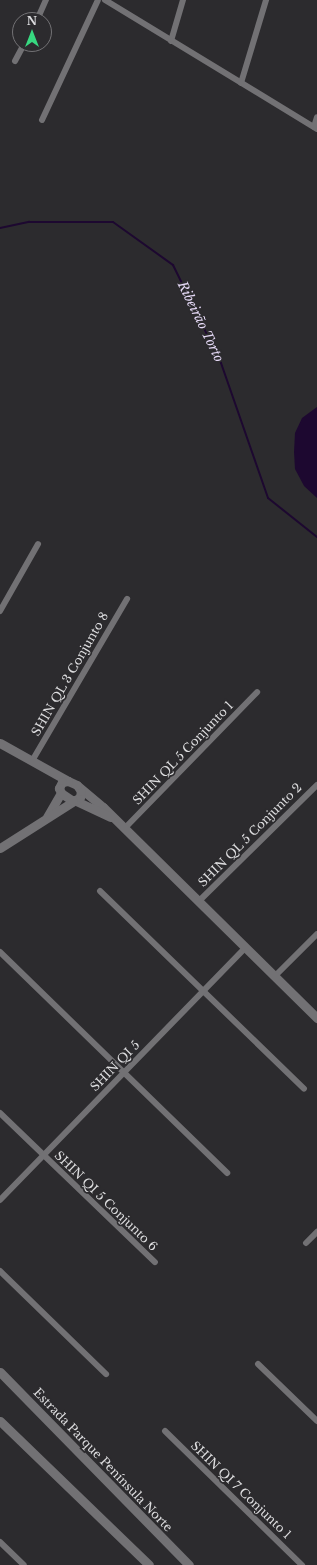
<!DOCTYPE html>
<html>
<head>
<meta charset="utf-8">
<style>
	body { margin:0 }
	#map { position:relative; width:317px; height:1565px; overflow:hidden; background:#2c2b2e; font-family:"Libre Baskerville",serif }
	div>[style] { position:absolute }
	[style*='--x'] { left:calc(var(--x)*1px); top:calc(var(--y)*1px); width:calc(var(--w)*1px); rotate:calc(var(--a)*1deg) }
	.water>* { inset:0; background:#1d0830 }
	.stream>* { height:2px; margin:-1px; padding:0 1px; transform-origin:1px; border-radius:1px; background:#1d0830 }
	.street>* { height:6px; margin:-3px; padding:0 3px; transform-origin:3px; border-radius:3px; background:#727174 }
	.secondary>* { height:9px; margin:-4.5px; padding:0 4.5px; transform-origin:4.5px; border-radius:4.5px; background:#727174 }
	span { translate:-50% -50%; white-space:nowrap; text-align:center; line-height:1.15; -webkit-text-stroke:3.5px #2c2b2e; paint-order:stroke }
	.street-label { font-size:12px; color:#dddddf }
	.water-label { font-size:13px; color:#e5d9f6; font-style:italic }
	.north { position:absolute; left:12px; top:12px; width:40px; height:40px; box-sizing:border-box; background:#2c2b2e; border:1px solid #737275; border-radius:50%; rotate:0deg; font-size:11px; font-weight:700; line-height:16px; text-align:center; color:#dddddf }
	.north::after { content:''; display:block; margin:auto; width:14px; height:18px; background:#37d880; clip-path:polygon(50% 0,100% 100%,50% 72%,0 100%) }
</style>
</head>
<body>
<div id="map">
	<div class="water">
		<i style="clip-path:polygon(317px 407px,317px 498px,304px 486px,295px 469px,294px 452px,295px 433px,302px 418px)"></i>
	</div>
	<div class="stream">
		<i style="--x:0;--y:228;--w:30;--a:-12"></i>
		<i style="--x:29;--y:222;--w:84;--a:0"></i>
		<i style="--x:113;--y:222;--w:74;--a:35.6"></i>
		<i style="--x:173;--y:265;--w:109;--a:63.9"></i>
		<i style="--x:221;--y:363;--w:143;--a:70.8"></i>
		<i style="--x:268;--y:498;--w:63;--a:38.5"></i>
	</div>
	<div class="street">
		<i style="--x:105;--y:0;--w:248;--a:31.3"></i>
		<i style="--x:37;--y:20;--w:22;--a:-66"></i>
		<i style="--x:171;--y:41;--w:43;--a:-73.7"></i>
		<i style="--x:15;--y:61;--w:19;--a:-62"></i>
		<i style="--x:241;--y:83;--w:87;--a:-73.2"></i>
		<i style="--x:42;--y:120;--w:132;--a:-65"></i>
		<i style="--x:314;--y:127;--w:10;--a:-73"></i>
		<i style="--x:0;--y:611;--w:77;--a:-60.4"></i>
		<i style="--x:32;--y:761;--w:188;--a:-59.6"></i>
		<i style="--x:124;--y:829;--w:191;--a:-45.8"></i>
		<i style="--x:100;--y:891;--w:284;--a:44.1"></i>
		<i style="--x:198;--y:902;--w:167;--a:-44.5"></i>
		<i style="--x:0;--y:952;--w:317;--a:44.2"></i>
		<i style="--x:275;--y:976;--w:59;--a:-45"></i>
		<i style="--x:0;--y:1113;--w:215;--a:43.9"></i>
		<i style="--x:0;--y:1200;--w:351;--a:-45.8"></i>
		<i style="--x:306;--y:1243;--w:16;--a:-45"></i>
		<i style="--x:0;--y:1271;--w:148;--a:44.2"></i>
		<i style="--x:258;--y:1364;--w:82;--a:44"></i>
		<i style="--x:165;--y:1431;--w:192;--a:44.4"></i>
		<i style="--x:0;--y:1542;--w:33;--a:44"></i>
	</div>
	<div class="secondary">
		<i style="--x:0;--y:743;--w:78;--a:29.2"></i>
		<i style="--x:79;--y:787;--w:31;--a:40"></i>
		<i style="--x:103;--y:807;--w:301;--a:44.6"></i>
		<i style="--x:74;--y:800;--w:40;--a:25"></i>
		<i style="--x:47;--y:817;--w:28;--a:-60"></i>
		<i style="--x:0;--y:848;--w:95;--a:-32.5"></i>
		<i style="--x:80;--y:797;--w:6;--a:-81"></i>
		<i style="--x:81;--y:791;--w:7;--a:-124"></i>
		<i style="--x:77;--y:785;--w:10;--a:-156"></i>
		<i style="--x:68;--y:781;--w:6;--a:171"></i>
		<i style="--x:62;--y:782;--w:7;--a:117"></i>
		<i style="--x:59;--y:788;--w:5;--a:68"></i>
		<i style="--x:61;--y:793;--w:14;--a:34"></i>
		<i style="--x:0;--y:1372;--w:270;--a:45.6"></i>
		<i style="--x:0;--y:1421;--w:207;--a:44"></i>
	</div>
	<div class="street-label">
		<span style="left:70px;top:674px;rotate:-60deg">SHIN QL 3 Conjunto 8</span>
		<span style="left:183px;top:753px;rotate:-46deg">SHIN QL 5 Conjunto 1</span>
		<span style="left:250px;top:835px;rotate:-45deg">SHIN QL 5 Conjunto 2</span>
		<span style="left:115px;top:1066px;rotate:-46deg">SHIN QI 5</span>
		<span style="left:106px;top:1201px;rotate:44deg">SHIN QI 5 Conjunto 6</span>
		<span style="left:103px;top:1460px;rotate:46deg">Estrada Parque Península Norte</span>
		<span style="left:241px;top:1490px;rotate:44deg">SHIN QI 7 Conjunto 1</span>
	</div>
	<div class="water-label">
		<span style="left:200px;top:322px;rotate:64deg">Ribeirão Torto</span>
	</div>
	<div class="north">N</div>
</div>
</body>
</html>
